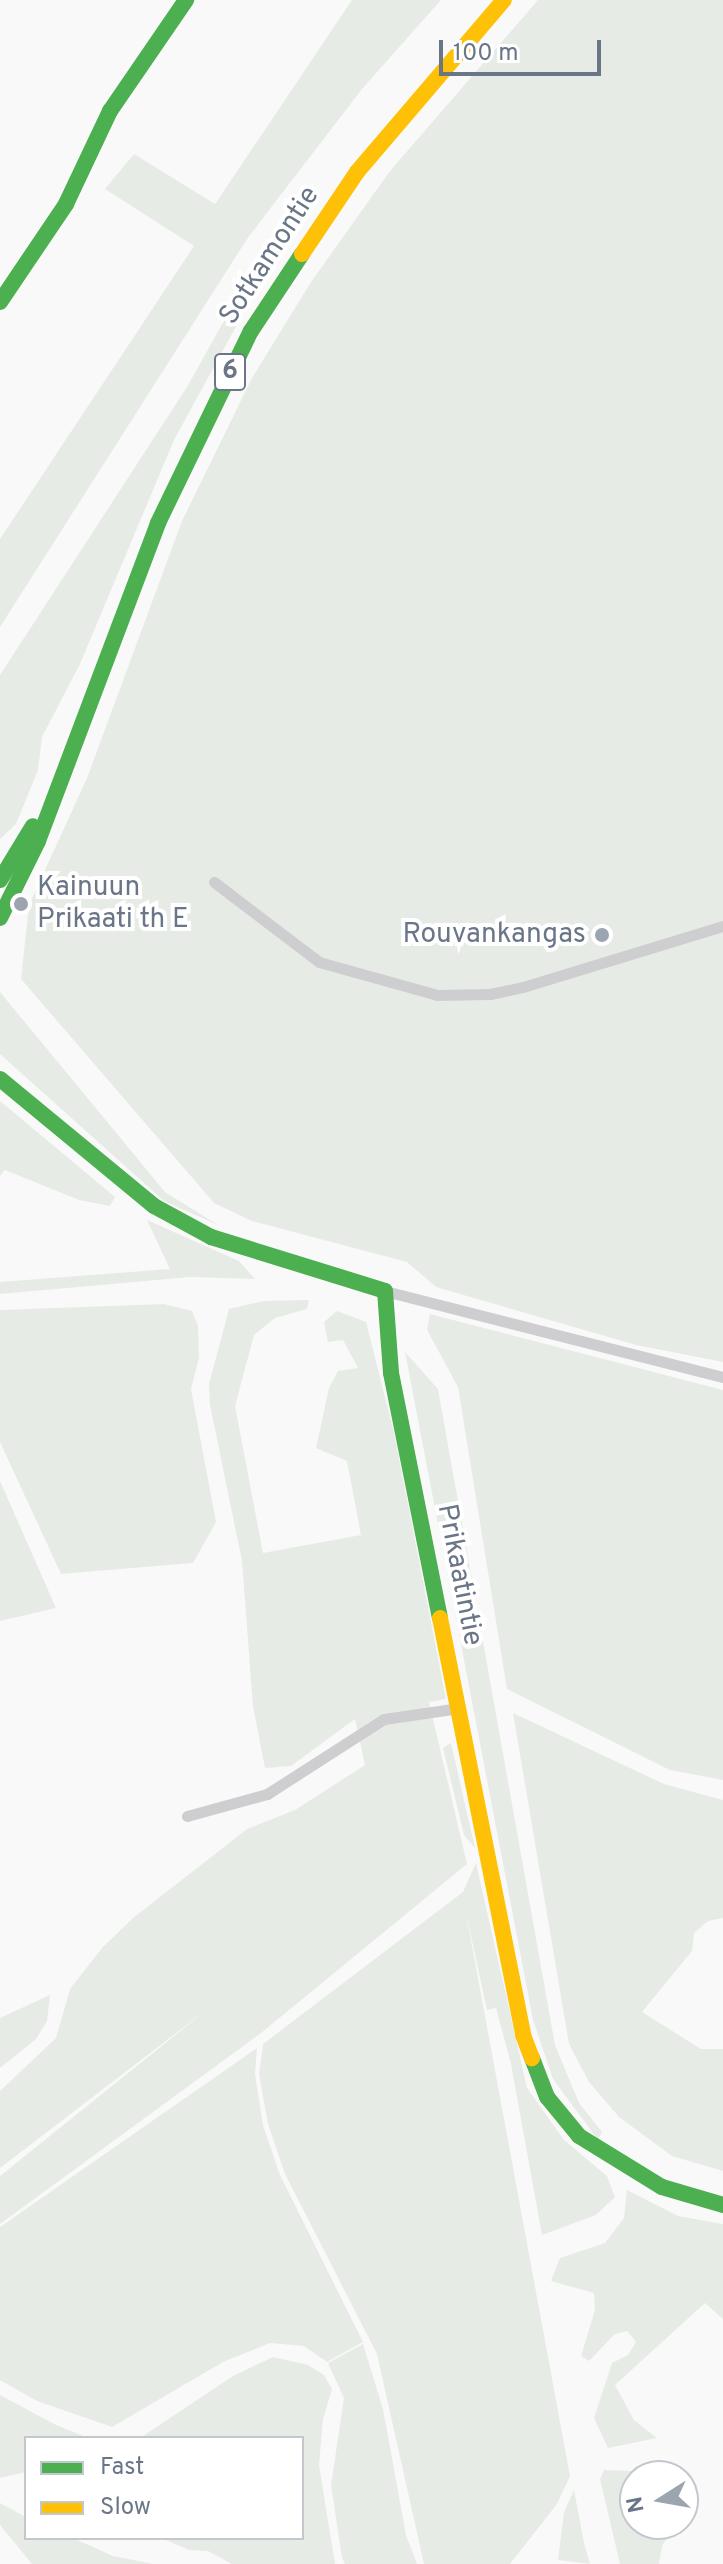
<!DOCTYPE html>
<html>
<head>
<meta charset="utf-8">
<style>
	body { margin:0 }
	#map { position:relative; width:723px; height:2564px; overflow:hidden; background:#f9f9f9; font-family:Overpass,sans-serif }
	div>[style] { position:absolute }
	[style*='--x'] { left:calc(var(--x)*1px); top:calc(var(--y)*1px); width:calc(var(--w)*1px); rotate:calc(var(--a)*1deg) }
	.green>* { inset:0; background:#e7ebe6 }
	.street>* { height:11px; margin:-5.5px; padding:0 5.5px; transform-origin:5.5px; border-radius:5.5px; background:#ceced0 }
	.fast>* { height:16px; margin:-8px; padding:0 8px; transform-origin:8px; border-radius:8px; background:#4caf50 }
	.slow>* { height:16px; margin:-8px; padding:0 8px; transform-origin:8px; border-radius:8px; background:#ffc107 }
	.dots>* { width:22px; height:22px; translate:-50% -50%; box-sizing:border-box; border:4px solid #fff; border-radius:50% }
	span { translate:-50% -50%; white-space:nowrap; text-align:center; line-height:1.15; -webkit-text-stroke:8px #fff; paint-order:stroke }
	.shield-label span { padding:2px 6px; background:#fff; border:2px solid; border-radius:6px; -webkit-text-stroke-width:0 }
	.shield-label { font-size:26px; color:#6a7688; font-weight:700 }
	.street-label { font-size:28px; color:#6a7688 }
	.poi-label { font-size:28px; color:#6a7688 }
	.left { translate:0 -50%; text-align:left }
	.right { translate:-100% -50%; text-align:right }
	.legend { position:absolute; left:24px; top:2436px; width:280px; height:104px; box-sizing:border-box; background:#fff; border:2px solid #c3c8cf; margin:0; padding:10px 14px; list-style:none; font-size:24px; color:#6a7688 }
	.legend li { display:flex; align-items:center; gap:16px; height:40px }
	.legend b { width:40px; border:2px solid #c3c8cf }
	.north { position:absolute; left:619px; top:2460px; width:80px; height:80px; box-sizing:border-box; background:#fff; border:2px solid #c3c8cf; border-radius:50%; rotate:259deg; font-size:22px; font-weight:700; line-height:32px; text-align:center; color:#6a7688 }
	.north::after { content:''; display:block; margin:auto; width:28px; height:36px; background:#9ca4b0; clip-path:polygon(50% 0,100% 100%,50% 72%,0 100%) }
	.scale { position:absolute; left:439px; top:40px; width:162px; height:36px; box-sizing:border-box; border:4px solid #6a7688; border-top:0; padding-left:10px; font-size:24px; line-height:28px; white-space:nowrap; color:#6a7688; -webkit-text-stroke:6px #fff; paint-order:stroke }
</style>
</head>
<body>
<div id="map">
	<div class="green">
		<i style="clip-path:polygon(352px 0,441px 0,362px 89px,247px 239px,0 627px,0 539px,194px 246px,105px 189px,134px 154px,215px 204px)"></i>
		<i style="clip-path:polygon(538px 0,723px 0,723px 1362px,636px 1345px,436px 1287px,407px 1262px,252px 1221px,214px 1203px,21px 979px,29px 905px,87px 778px,182px 521px,252px 378px,311px 282px,390px 171px)"></i>
		<i style="clip-path:polygon(244px 285px,250px 301px,174px 440px,80px 664px,42px 737px,38px 770px,16px 824px,0 839px,0 675px,187px 387px)"></i>
		<i style="clip-path:polygon(0 992px,165px 1192px,218px 1225px,164px 1201px,0 1054px)"></i>
		<i style="clip-path:polygon(0 1101px,115px 1197px,110px 1206px,79px 1200px,5px 1170px,0 1176px)"></i>
		<i style="clip-path:polygon(147px 1220px,239px 1261px,255px 1279px,190px 1277px,0 1294px,0 1282px,170px 1269px)"></i>
		<i style="clip-path:polygon(309px 1300px,307px 1309px,275px 1318px,254px 1335px,235px 1406px,263px 1553px,361px 1535px,347px 1461px,316px 1448px,329px 1388px,338px 1371px,358px 1368px,343px 1340px,328px 1342px,324px 1322px,337px 1311px,366px 1322px,394px 1433px,446px 1699px,429px 1702px,467px 1864px,261px 2033px,0 2224px,0 2176px,209px 2008px,0 2168px,0 2091px,56px 2038px,70px 1989px,102px 1948px,133px 1918px,247px 1829px,295px 1810px,365px 1765px,355px 1719px,291px 1766px,265px 1768px,253px 1707px,242px 1561px,210px 1405px,209px 1384px,229px 1309px,264px 1301px)"></i>
		<i style="clip-path:polygon(164px 1304px,192px 1311px,198px 1326px,199px 1358px,191px 1389px,216px 1522px,193px 1563px,61px 1574px,0 1442px,0 1310px)"></i>
		<i style="clip-path:polygon(430px 1314px,723px 1390px,723px 1780px,670px 1770px,507px 1689px,458px 1387px,427px 1330px)"></i>
		<i style="clip-path:polygon(405px 1352px,438px 1389px,555px 2045px,579px 2103px,602px 2132px,598px 2140px,553px 2079px,533px 2020px)"></i>
		<i style="clip-path:polygon(0 1481px,56px 1608px,0 1621px)"></i>
		<i style="clip-path:polygon(513px 1713px,664px 1784px,723px 1800px,723px 1918px,708px 1921px,694px 1933px,692px 1951px,642px 2012px,701px 2049px,723px 2049px,723px 2171px,672px 2156px,619px 2117px,589px 2082px,569px 2044px)"></i>
		<i style="clip-path:polygon(451px 1743px,475px 1848px,464px 1835px,443px 1748px)"></i>
		<i style="clip-path:polygon(476px 1863px,527px 2088px,564px 2140px,607px 2176px,615px 2197px,596px 2215px,542px 2235px,511px 2064px,496px 2008px,487px 2010px,466px 1913px,570px 2476px,557px 2504px,510px 2564px,424px 2564px,377px 2354px,285px 2174px,268px 2124px,259px 2074px,263px 2044px,463px 1892px)"></i>
		<i style="clip-path:polygon(50px 1995px,47px 2021px,36px 2039px,0 2068px,0 2018px)"></i>
		<i style="clip-path:polygon(257px 2048px,255px 2074px,263px 2125px,280px 2175px,363px 2342px,327px 2362px,304px 2346px,270px 2343px,223px 2362px,112px 2427px,37px 2401px,0 2380px,0 2227px)"></i>
		<i style="clip-path:polygon(627px 2190px,678px 2216px,723px 2224px,723px 2319px,705px 2303px,615px 2385px,634px 2420px,657px 2438px,608px 2448px,594px 2418px,612px 2363px,628px 2355px,636px 2342px,627px 2331px,615px 2334px,589px 2361px,581px 2356px,595px 2310px,594px 2293px,551px 2281px,560px 2258px,605px 2243px,624px 2218px)"></i>
		<i style="clip-path:polygon(363px 2344px,383px 2409px,406px 2535px,417px 2564px,345px 2564px,342px 2558px,331px 2485px,344px 2398px,328px 2363px)"></i>
		<i style="clip-path:polygon(273px 2357px,308px 2365px,324px 2375px,332px 2389px,323px 2419px,319px 2465px,335px 2564px,232px 2564px,208px 2551px,189px 2550px,161px 2538px,302px 2538px,302px 2438px,123px 2438px,143px 2436px,233px 2376px)"></i>
		<i style="clip-path:polygon(0 2395px,56px 2425px,86px 2437px,26px 2438px,26px 2472px,0 2478px)"></i>
		<i style="clip-path:polygon(604px 2470px,631px 2471px,634px 2483px,627px 2501px,635px 2503px,635px 2524px,676px 2524px,662px 2546px,659px 2564px,620px 2564px,600px 2479px)"></i>
		<i style="clip-path:polygon(574px 2490px,584px 2543px,590px 2564px,558px 2560px,564px 2512px)"></i>
		<i style="clip-path:polygon(0 2503px,26px 2517px,26px 2538px,73px 2538px,113px 2556px,153px 2564px,32px 2564px,0 2525px)"></i>
	</div>
	<div class="street">
		<i style="--x:214;--y:882;--w:132;--a:37.3"></i>
		<i style="--x:319;--y:962;--w:123;--a:15.6"></i>
		<i style="--x:437;--y:995;--w:53;--a:-1.1"></i>
		<i style="--x:490;--y:994;--w:34;--a:-12"></i>
		<i style="--x:523;--y:987;--w:209;--a:-17"></i>
		<i style="--x:385;--y:1291;--w:349;--a:14.3"></i>
		<i style="--x:187;--y:1816;--w:83;--a:-15.4"></i>
		<i style="--x:267;--y:1794;--w:139;--a:-32.7"></i>
		<i style="--x:384;--y:1719;--w:76;--a:-8.3"></i>
	</div>
	<div class="fast">
		<i style="--x:0;--y:302;--w:118;--a:-56"></i>
		<i style="--x:66;--y:204;--w:103;--a:-64.7"></i>
		<i style="--x:110;--y:111;--w:135;--a:-55.6"></i>
		<i style="--x:0;--y:880;--w:63;--a:-58.6"></i>
		<i style="--x:0;--y:918;--w:86;--a:-63.7"></i>
		<i style="--x:38;--y:841;--w:340;--a:-69.3"></i>
		<i style="--x:158;--y:523;--w:213;--a:-64.2"></i>
		<i style="--x:251;--y:331;--w:92;--a:-56.5"></i>
		<i style="--x:0;--y:1079;--w:200;--a:39.5"></i>
		<i style="--x:154;--y:1206;--w:65;--a:28.5"></i>
		<i style="--x:211;--y:1237;--w:182;--a:17.2"></i>
		<i style="--x:385;--y:1291;--w:82;--a:85.8"></i>
		<i style="--x:391;--y:1373;--w:250;--a:78.7"></i>
		<i style="--x:532;--y:2058;--w:42;--a:69"></i>
		<i style="--x:547;--y:2097;--w:50;--a:50.6"></i>
		<i style="--x:579;--y:2136;--w:97;--a:31.6"></i>
		<i style="--x:662;--y:2187;--w:64;--a:16.4"></i>
	</div>
	<div class="slow">
		<i style="--x:302;--y:254;--w:99;--a:-56.1"></i>
		<i style="--x:357;--y:172;--w:226;--a:-49.5"></i>
		<i style="--x:440;--y:1618;--w:425;--a:78.7"></i>
		<i style="--x:523;--y:2035;--w:25;--a:69"></i>
	</div>
	<div class="dots">
		<i style="left:21px;top:904px;background:#9ca4b0"></i>
		<i style="left:602px;top:935px;background:#9ca4b0"></i>
	</div>
	<div class="shield-label">
		<span style="left:230px;top:372px">6</span>
	</div>
	<div class="street-label">
		<span style="left:270px;top:256px;rotate:-57deg">Sotkamontie</span>
		<span style="left:459px;top:1575px;rotate:79deg">Prikaatintie</span>
	</div>
	<div class="poi-label">
		<span class="left" style="left:37px;top:904px">Kainuun<br>Prikaati th E</span>
		<span class="right" style="left:586px;top:935px">Rouvankangas</span>
	</div>
	<ul class="legend">
	<li><b style="height:10px;background:#4caf50"></b>Fast</li>
	<li><b style="height:10px;background:#ffc107"></b>Slow</li>
	</ul>
	<div class="north">N</div>
	<div class="scale">100 m</div>
</div>
</body>
</html>
